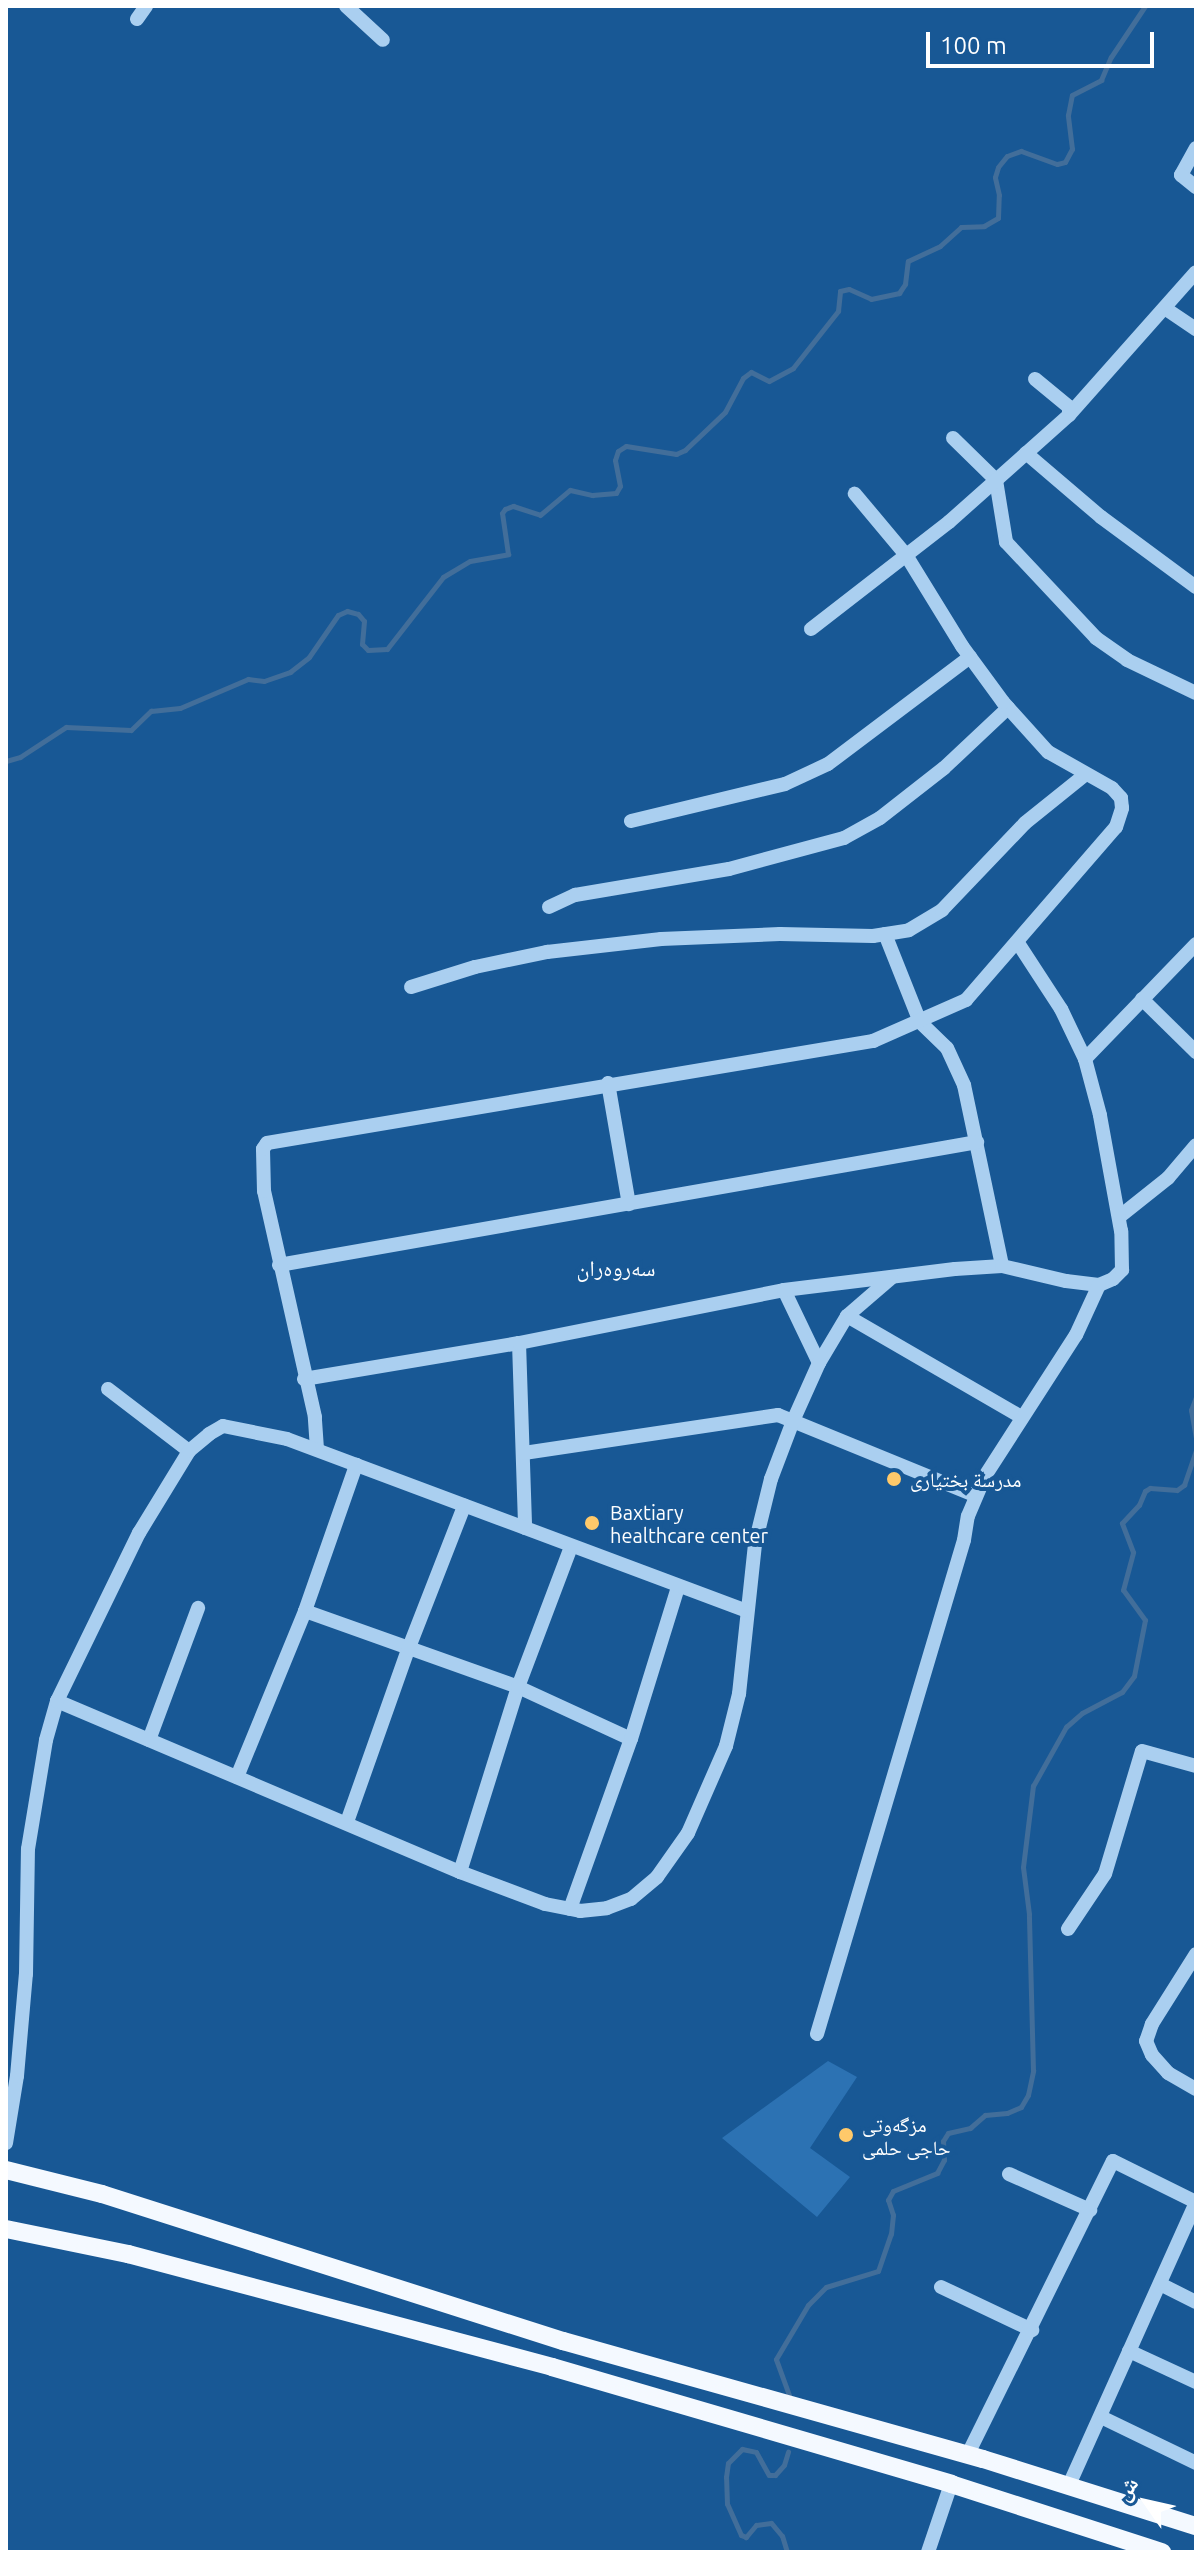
<!DOCTYPE html>
<html>
<head>
<meta charset="utf-8">
<style>
	body { margin:0 }
	#map { position:relative; width:1202px; height:2558px; overflow:hidden; background:#185895; font-family:Ubuntu,"Noto Naskh Arabic",sans-serif }
	div>[style] { position:absolute }
	[style*='--x'] { left:calc(var(--x)*1px); top:calc(var(--y)*1px); width:calc(var(--w)*1px); rotate:calc(var(--a)*1deg) }
	.green>* { inset:0; background:#2c72b3 }
	.stream>* { height:5px; margin:-2.5px; padding:0 2.5px; transform-origin:2.5px; border-radius:2.5px; background:#426e9a }
	.minor>* { height:14px; margin:-7px; padding:0 7px; transform-origin:7px; border-radius:7px; background:#aacff0 }
	.major>* { height:18px; margin:-9px; padding:0 9px; transform-origin:9px; border-radius:9px; background:#f4f9ff }
	.dots>* { width:22px; height:22px; translate:-50% -50%; box-sizing:border-box; border:4px solid #185895; border-radius:50% }
	span { translate:-50% -50%; white-space:nowrap; text-align:center; line-height:1.15; -webkit-text-stroke:8px #185895; paint-order:stroke }
	.poi-label { font-size:20px; color:#fff }
	.left { translate:0 -50%; text-align:left }
	.neighbourhood-label { font-size:22px; color:#fff }
	.frame { position:absolute; inset:0; border:8px solid #fff; pointer-events:none }
	.north { position:absolute; left:1106px; top:2462px; width:80px; height:80px; -webkit-text-stroke:6px #185895; paint-order:stroke; rotate:304deg; font-size:22px; font-weight:700; line-height:32px; text-align:center; color:#fff }
	.north::after { content:''; display:block; margin:auto; width:28px; height:36px; background:#fff; clip-path:polygon(50% 0,100% 100%,50% 72%,0 100%) }
	.scale { position:absolute; left:926px; top:32px; width:228px; height:36px; box-sizing:border-box; border:4px solid #fff; border-top:0; padding-left:10px; font-size:24px; line-height:28px; white-space:nowrap; color:#fff; -webkit-text-stroke:6px #185895; paint-order:stroke }
</style>
</head>
<body>
<div id="map">
	<div class="green">
		<i style="clip-path:polygon(828px 2061px,857px 2077px,810px 2148px,850px 2177px,817px 2217px,722px 2138px)"></i>
	</div>
	<div class="stream">
		<i style="--x:6;--y:761;--w:15;--a:-16"></i>
		<i style="--x:20;--y:757;--w:55;--a:-33.1"></i>
		<i style="--x:66;--y:727;--w:65;--a:2.6"></i>
		<i style="--x:131;--y:730;--w:28;--a:-44"></i>
		<i style="--x:151;--y:711;--w:29;--a:-6"></i>
		<i style="--x:180;--y:708;--w:74;--a:-23.1"></i>
		<i style="--x:248;--y:679;--w:16;--a:7"></i>
		<i style="--x:264;--y:681;--w:28;--a:-19"></i>
		<i style="--x:290;--y:672;--w:24;--a:-38"></i>
		<i style="--x:309;--y:657;--w:51;--a:-55.4"></i>
		<i style="--x:338;--y:615;--w:10;--a:-24"></i>
		<i style="--x:347;--y:611;--w:11;--a:15"></i>
		<i style="--x:358;--y:614;--w:9;--a:49"></i>
		<i style="--x:364;--y:621;--w:23;--a:95"></i>
		<i style="--x:362;--y:644;--w:8;--a:45"></i>
		<i style="--x:368;--y:650;--w:19;--a:-3"></i>
		<i style="--x:387;--y:649;--w:91;--a:-52.1"></i>
		<i style="--x:443;--y:577;--w:31;--a:-31"></i>
		<i style="--x:470;--y:561;--w:39;--a:-10"></i>
		<i style="--x:508;--y:554;--w:41;--a:-98.3"></i>
		<i style="--x:502;--y:513;--w:5;--a:-53"></i>
		<i style="--x:505;--y:509;--w:9;--a:-21"></i>
		<i style="--x:513;--y:506;--w:28;--a:18"></i>
		<i style="--x:540;--y:515;--w:39;--a:-40"></i>
		<i style="--x:570;--y:490;--w:23;--a:13"></i>
		<i style="--x:592;--y:495;--w:24;--a:-5"></i>
		<i style="--x:616;--y:493;--w:8;--a:-60"></i>
		<i style="--x:620;--y:486;--w:26;--a:-101"></i>
		<i style="--x:615;--y:460;--w:9;--a:-72"></i>
		<i style="--x:618;--y:451;--w:9;--a:-32"></i>
		<i style="--x:626;--y:446;--w:51;--a:9.1"></i>
		<i style="--x:676;--y:454;--w:10;--a:-24"></i>
		<i style="--x:685;--y:450;--w:55;--a:-43.5"></i>
		<i style="--x:725;--y:412;--w:38;--a:-62"></i>
		<i style="--x:743;--y:378;--w:10;--a:-37"></i>
		<i style="--x:751;--y:372;--w:20;--a:27"></i>
		<i style="--x:769;--y:381;--w:27;--a:-28"></i>
		<i style="--x:793;--y:368;--w:73;--a:-51.7"></i>
		<i style="--x:838;--y:311;--w:20;--a:-84"></i>
		<i style="--x:840;--y:291;--w:9;--a:-13"></i>
		<i style="--x:849;--y:289;--w:24;--a:24"></i>
		<i style="--x:871;--y:299;--w:29;--a:-12"></i>
		<i style="--x:899;--y:293;--w:11;--a:-56"></i>
		<i style="--x:905;--y:284;--w:23;--a:-83"></i>
		<i style="--x:908;--y:261;--w:35;--a:-25"></i>
		<i style="--x:940;--y:246;--w:28;--a:-42"></i>
		<i style="--x:961;--y:227;--w:23;--a:-2"></i>
		<i style="--x:984;--y:226;--w:16;--a:-30"></i>
		<i style="--x:998;--y:218;--w:23;--a:-88"></i>
		<i style="--x:999;--y:195;--w:18;--a:-103"></i>
		<i style="--x:995;--y:177;--w:10;--a:-73"></i>
		<i style="--x:998;--y:167;--w:14;--a:-51"></i>
		<i style="--x:1007;--y:156;--w:15;--a:-20"></i>
		<i style="--x:1021;--y:151;--w:38;--a:20"></i>
		<i style="--x:1057;--y:164;--w:8;--a:-14"></i>
		<i style="--x:1065;--y:162;--w:15;--a:-62"></i>
		<i style="--x:1072;--y:149;--w:34;--a:-97"></i>
		<i style="--x:1068;--y:115;--w:20;--a:-79"></i>
		<i style="--x:1072;--y:95;--w:33;--a:-27"></i>
		<i style="--x:1101;--y:80;--w:25;--a:-67"></i>
		<i style="--x:1111;--y:57;--w:61;--a:-56.3"></i>
		<i style="--x:1196;--y:1397;--w:14;--a:111"></i>
		<i style="--x:1191;--y:1410;--w:27;--a:80"></i>
		<i style="--x:789;--y:2395;--w:38;--a:-110"></i>
		<i style="--x:776;--y:2359;--w:63;--a:-59.3"></i>
		<i style="--x:808;--y:2305;--w:25;--a:-45"></i>
		<i style="--x:826;--y:2287;--w:54;--a:-17.1"></i>
		<i style="--x:878;--y:2271;--w:39;--a:-71"></i>
		<i style="--x:891;--y:2234;--w:19;--a:-84"></i>
		<i style="--x:893;--y:2215;--w:16;--a:-108"></i>
		<i style="--x:888;--y:2200;--w:10;--a:-61"></i>
		<i style="--x:893;--y:2191;--w:48;--a:-22.2"></i>
		<i style="--x:937;--y:2173;--w:15;--a:-62"></i>
		<i style="--x:944;--y:2160;--w:19;--a:-93"></i>
		<i style="--x:943;--y:2141;--w:9;--a:-58"></i>
		<i style="--x:948;--y:2133;--w:23;--a:-13"></i>
		<i style="--x:970;--y:2128;--w:20;--a:-41"></i>
		<i style="--x:985;--y:2115;--w:22;--a:-5"></i>
		<i style="--x:1007;--y:2113;--w:15;--a:-23"></i>
		<i style="--x:1021;--y:2107;--w:14;--a:-60"></i>
		<i style="--x:1028;--y:2095;--w:25;--a:-78"></i>
		<i style="--x:1033;--y:2071;--w:157;--a:-91.5"></i>
		<i style="--x:1029;--y:1914;--w:47;--a:-97.3"></i>
		<i style="--x:1023;--y:1867;--w:82;--a:-83"></i>
		<i style="--x:1033;--y:1786;--w:68;--a:-60.8"></i>
		<i style="--x:1066;--y:1727;--w:21;--a:-41"></i>
		<i style="--x:1082;--y:1713;--w:45;--a:-27.7"></i>
		<i style="--x:1122;--y:1692;--w:20;--a:-53"></i>
		<i style="--x:1134;--y:1676;--w:57;--a:-78.9"></i>
		<i style="--x:1145;--y:1620;--w:37;--a:-126"></i>
		<i style="--x:1123;--y:1590;--w:39;--a:-75"></i>
		<i style="--x:1133;--y:1552;--w:31;--a:-111"></i>
		<i style="--x:1122;--y:1523;--w:25;--a:-47"></i>
		<i style="--x:1139;--y:1505;--w:15;--a:-67"></i>
		<i style="--x:1145;--y:1491;--w:6;--a:-31"></i>
		<i style="--x:1150;--y:1488;--w:27;--a:4"></i>
		<i style="--x:1177;--y:1490;--w:9;--a:-36"></i>
		<i style="--x:1184;--y:1485;--w:37;--a:-71"></i>
		<i style="--x:787;--y:2552;--w:17;--a:-107"></i>
		<i style="--x:782;--y:2536;--w:17;--a:-130"></i>
		<i style="--x:771;--y:2523;--w:15;--a:172"></i>
		<i style="--x:756;--y:2525;--w:16;--a:130"></i>
		<i style="--x:746;--y:2537;--w:5;--a:-158"></i>
		<i style="--x:741;--y:2535;--w:34;--a:-114"></i>
		<i style="--x:727;--y:2504;--w:27;--a:-92"></i>
		<i style="--x:726;--y:2477;--w:14;--a:-82"></i>
		<i style="--x:728;--y:2463;--w:20;--a:-45"></i>
		<i style="--x:742;--y:2449;--w:14;--a:12"></i>
		<i style="--x:756;--y:2452;--w:26;--a:61"></i>
		<i style="--x:769;--y:2475;--w:6;--a:0"></i>
		<i style="--x:775;--y:2475;--w:13;--a:-48"></i>
		<i style="--x:784;--y:2465;--w:14;--a:-73"></i>
	</div>
	<div class="minor">
		<i style="--x:346;--y:6;--w:50;--a:42.6"></i>
		<i style="--x:137;--y:19;--w:16;--a:-55"></i>
		<i style="--x:1196;--y:148;--w:31;--a:119"></i>
		<i style="--x:1181;--y:175;--w:19;--a:39"></i>
		<i style="--x:1166;--y:309;--w:36;--a:34"></i>
		<i style="--x:1069;--y:415;--w:191;--a:-48.4"></i>
		<i style="--x:953;--y:438;--w:60;--a:44.3"></i>
		<i style="--x:996;--y:480;--w:63;--a:80.8"></i>
		<i style="--x:1006;--y:542;--w:132;--a:46.8"></i>
		<i style="--x:1096;--y:638;--w:38;--a:35"></i>
		<i style="--x:1127;--y:660;--w:76;--a:25.6"></i>
		<i style="--x:1026;--y:453;--w:99;--a:40.5"></i>
		<i style="--x:1101;--y:517;--w:118;--a:36.4"></i>
		<i style="--x:811;--y:629;--w:175;--a:-37.8"></i>
		<i style="--x:949;--y:522;--w:161;--a:-41.7"></i>
		<i style="--x:1069;--y:415;--w:8;--a:-90"></i>
		<i style="--x:1069;--y:407;--w:44;--a:-140.5"></i>
		<i style="--x:631;--y:821;--w:158;--a:-13.5"></i>
		<i style="--x:785;--y:784;--w:47;--a:-24.9"></i>
		<i style="--x:828;--y:764;--w:178;--a:-37"></i>
		<i style="--x:549;--y:907;--w:29;--a:-25"></i>
		<i style="--x:575;--y:895;--w:156;--a:-9.6"></i>
		<i style="--x:729;--y:869;--w:119;--a:-15.1"></i>
		<i style="--x:844;--y:838;--w:41;--a:-29.1"></i>
		<i style="--x:880;--y:818;--w:81;--a:-38"></i>
		<i style="--x:944;--y:768;--w:88;--a:-43.2"></i>
		<i style="--x:885;--y:934;--w:95;--a:68.3"></i>
		<i style="--x:920;--y:1022;--w:37;--a:44"></i>
		<i style="--x:947;--y:1048;--w:41;--a:65.3"></i>
		<i style="--x:964;--y:1085;--w:185;--a:78.1"></i>
		<i style="--x:411;--y:987;--w:67;--a:-17.4"></i>
		<i style="--x:475;--y:967;--w:74;--a:-11.8"></i>
		<i style="--x:547;--y:952;--w:115;--a:-6.5"></i>
		<i style="--x:661;--y:939;--w:119;--a:-2.4"></i>
		<i style="--x:780;--y:934;--w:93;--a:1.2"></i>
		<i style="--x:873;--y:936;--w:36;--a:-9"></i>
		<i style="--x:909;--y:930;--w:39;--a:-31"></i>
		<i style="--x:942;--y:910;--w:120;--a:-46.3"></i>
		<i style="--x:1025;--y:823;--w:78;--a:-38.8"></i>
		<i style="--x:1142;--y:999;--w:76;--a:44.5"></i>
		<i style="--x:1085;--y:1059;--w:160;--a:-46"></i>
		<i style="--x:608;--y:1083;--w:123;--a:80.2"></i>
		<i style="--x:1119;--y:1217;--w:63;--a:-38.5"></i>
		<i style="--x:1168;--y:1178;--w:43;--a:-49.7"></i>
		<i style="--x:279;--y:1265;--w:709;--a:-9.99"></i>
		<i style="--x:784;--y:1290;--w:81;--a:64.4"></i>
		<i style="--x:847;--y:1316;--w:201;--a:30.1"></i>
		<i style="--x:519;--y:1343;--w:185;--a:88.1"></i>
		<i style="--x:304;--y:1379;--w:218;--a:-9.5"></i>
		<i style="--x:519;--y:1343;--w:270;--a:-11.3"></i>
		<i style="--x:784;--y:1290;--w:172;--a:-7"></i>
		<i style="--x:955;--y:1269;--w:47;--a:-3.7"></i>
		<i style="--x:1002;--y:1266;--w:66;--a:13.2"></i>
		<i style="--x:1066;--y:1281;--w:33;--a:7"></i>
		<i style="--x:1099;--y:1285;--w:15;--a:-23"></i>
		<i style="--x:1113;--y:1279;--w:13;--a:-45"></i>
		<i style="--x:1122;--y:1270;--w:39;--a:-91"></i>
		<i style="--x:1121;--y:1231;--w:118;--a:-100.3"></i>
		<i style="--x:1100;--y:1115;--w:58;--a:-105"></i>
		<i style="--x:1085;--y:1059;--w:55;--a:-115.6"></i>
		<i style="--x:1061;--y:1009;--w:79;--a:-123.1"></i>
		<i style="--x:108;--y:1389;--w:102;--a:37.4"></i>
		<i style="--x:317;--y:1449;--w:32;--a:-94"></i>
		<i style="--x:315;--y:1417;--w:232;--a:-102.7"></i>
		<i style="--x:264;--y:1191;--w:42;--a:-91.4"></i>
		<i style="--x:263;--y:1149;--w:7;--a:-56"></i>
		<i style="--x:267;--y:1143;--w:615;--a:-9.55"></i>
		<i style="--x:873;--y:1041;--w:102;--a:-23.8"></i>
		<i style="--x:966;--y:1000;--w:229;--a:-49.1"></i>
		<i style="--x:1116;--y:827;--w:20;--a:-72"></i>
		<i style="--x:1122;--y:808;--w:10;--a:-96"></i>
		<i style="--x:1121;--y:798;--w:13;--a:-132"></i>
		<i style="--x:1112;--y:788;--w:73;--a:-150.6"></i>
		<i style="--x:1048;--y:752;--w:67;--a:-132"></i>
		<i style="--x:1003;--y:702;--w:69;--a:-126.2"></i>
		<i style="--x:962;--y:646;--w:107;--a:-121.6"></i>
		<i style="--x:906;--y:555;--w:80;--a:-129.9"></i>
		<i style="--x:524;--y:1453;--w:257;--a:-8.5"></i>
		<i style="--x:778;--y:1415;--w:214;--a:22.2"></i>
		<i style="--x:305;--y:1611;--w:226;--a:19.6"></i>
		<i style="--x:518;--y:1687;--w:124;--a:24.7"></i>
		<i style="--x:57;--y:1701;--w:438;--a:23"></i>
		<i style="--x:460;--y:1872;--w:91;--a:20.6"></i>
		<i style="--x:545;--y:1904;--w:36;--a:11"></i>
		<i style="--x:580;--y:1911;--w:27;--a:-6"></i>
		<i style="--x:607;--y:1908;--w:26;--a:-21"></i>
		<i style="--x:631;--y:1899;--w:34;--a:-40"></i>
		<i style="--x:657;--y:1877;--w:54;--a:-54.8"></i>
		<i style="--x:688;--y:1833;--w:95;--a:-66.4"></i>
		<i style="--x:726;--y:1746;--w:54;--a:-76"></i>
		<i style="--x:739;--y:1694;--w:151;--a:-83.9"></i>
		<i style="--x:755;--y:1544;--w:67;--a:-76.2"></i>
		<i style="--x:771;--y:1479;--w:62;--a:-69.2"></i>
		<i style="--x:793;--y:1421;--w:64;--a:-65.9"></i>
		<i style="--x:819;--y:1363;--w:55;--a:-59.2"></i>
		<i style="--x:847;--y:1316;--w:58;--a:-40.8"></i>
		<i style="--x:149;--y:1740;--w:141;--a:-69.6"></i>
		<i style="--x:237;--y:1777;--w:179;--a:-67.7"></i>
		<i style="--x:305;--y:1611;--w:155;--a:-70.7"></i>
		<i style="--x:347;--y:1822;--w:182;--a:-70.5"></i>
		<i style="--x:408;--y:1650;--w:155;--a:-68.7"></i>
		<i style="--x:460;--y:1872;--w:194;--a:-72.6"></i>
		<i style="--x:518;--y:1687;--w:150;--a:-69.3"></i>
		<i style="--x:570;--y:1909;--w:181;--a:-70.3"></i>
		<i style="--x:631;--y:1739;--w:159;--a:-72.8"></i>
		<i style="--x:1068;--y:1929;--w:66;--a:-56.1"></i>
		<i style="--x:1105;--y:1874;--w:128;--a:-73.3"></i>
		<i style="--x:1142;--y:1751;--w:56;--a:15.5"></i>
		<i style="--x:1196;--y:1954;--w:83;--a:122.2"></i>
		<i style="--x:1152;--y:2024;--w:18;--a:109"></i>
		<i style="--x:1146;--y:2041;--w:15;--a:67"></i>
		<i style="--x:1152;--y:2055;--w:24;--a:48"></i>
		<i style="--x:1168;--y:2073;--w:32;--a:30"></i>
		<i style="--x:817;--y:2034;--w:515;--a:-73.43"></i>
		<i style="--x:964;--y:1540;--w:24;--a:-81"></i>
		<i style="--x:968;--y:1516;--w:43;--a:-67"></i>
		<i style="--x:985;--y:1476;--w:168;--a:-57.2"></i>
		<i style="--x:1076;--y:1335;--w:55;--a:-65.3"></i>
		<i style="--x:6;--y:2143;--w:68;--a:-80.7"></i>
		<i style="--x:17;--y:2076;--w:102;--a:-85"></i>
		<i style="--x:26;--y:1974;--w:125;--a:-89.1"></i>
		<i style="--x:28;--y:1849;--w:110;--a:-80.6"></i>
		<i style="--x:46;--y:1740;--w:41;--a:-74.2"></i>
		<i style="--x:57;--y:1701;--w:187;--a:-64"></i>
		<i style="--x:139;--y:1533;--w:96;--a:-58.6"></i>
		<i style="--x:189;--y:1451;--w:26;--a:-40"></i>
		<i style="--x:209;--y:1434;--w:16;--a:-30"></i>
		<i style="--x:223;--y:1426;--w:65;--a:11.5"></i>
		<i style="--x:287;--y:1439;--w:489;--a:20.5"></i>
		<i style="--x:1009;--y:2174;--w:89;--a:24"></i>
		<i style="--x:1160;--y:2284;--w:40;--a:26.6"></i>
		<i style="--x:941;--y:2287;--w:101;--a:25.3"></i>
		<i style="--x:1129;--y:2351;--w:74;--a:24.8"></i>
		<i style="--x:1101;--y:2417;--w:106;--a:25.8"></i>
		<i style="--x:967;--y:2456;--w:329;--a:-63.7"></i>
		<i style="--x:1113;--y:2161;--w:93;--a:26.3"></i>
		<i style="--x:1069;--y:2485;--w:309;--a:-65.8"></i>
		<i style="--x:928;--y:2552;--w:72;--a:-71.3"></i>
	</div>
	<div class="major">
		<i style="--x:6;--y:2170;--w:99;--a:14"></i>
		<i style="--x:102;--y:2194;--w:484;--a:17.7"></i>
		<i style="--x:563;--y:2341;--w:436;--a:15.7"></i>
		<i style="--x:983;--y:2459;--w:223;--a:17.5"></i>
		<i style="--x:6;--y:2229;--w:125;--a:11.6"></i>
		<i style="--x:128;--y:2254;--w:439;--a:14.9"></i>
		<i style="--x:552;--y:2367;--w:416;--a:16.3"></i>
		<i style="--x:951;--y:2484;--w:222;--a:17.9"></i>
	</div>
	<div class="dots">
		<i style="left:894px;top:1479px;background:#ffc96a"></i>
		<i style="left:592px;top:1523px;background:#ffc96a"></i>
		<i style="left:846px;top:2135px;background:#ffc96a"></i>
	</div>
	<div class="poi-label">
		<span class="left" style="left:910px;top:1479px">مدرسة بختيارى</span>
		<span class="left" style="left:610px;top:1524px">Baxtiary<br>healthcare center</span>
		<span class="left" style="left:862px;top:2136px">مزگەوتی<br>حاجی حلمی</span>
	</div>
	<div class="neighbourhood-label">
		<span style="left:616px;top:1268px">سەروەران</span>
	</div>
	<div class="frame"></div>
	<div class="north">ش</div>
	<div class="scale">100 m</div>
</div>
</body>
</html>
